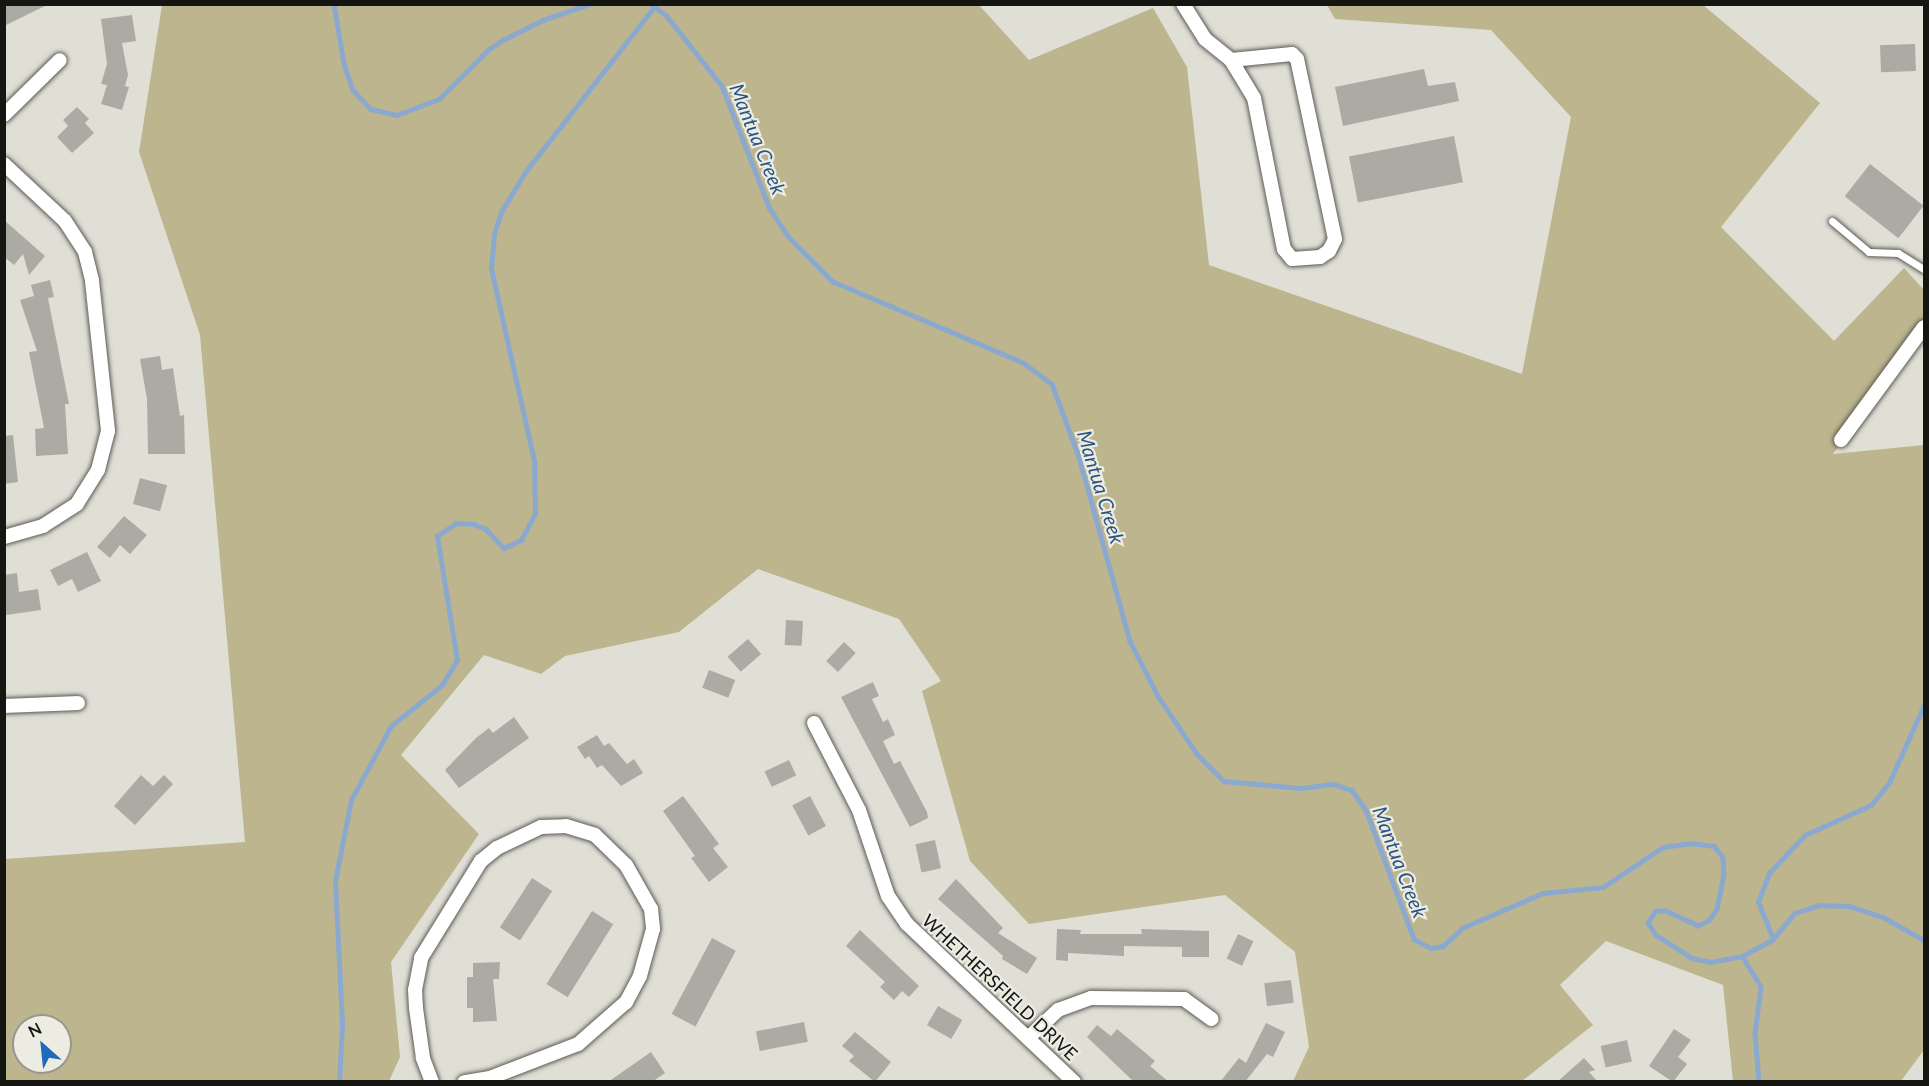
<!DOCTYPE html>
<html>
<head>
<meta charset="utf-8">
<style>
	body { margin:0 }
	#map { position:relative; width:1929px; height:1086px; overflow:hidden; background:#e0dfd6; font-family:Lato,sans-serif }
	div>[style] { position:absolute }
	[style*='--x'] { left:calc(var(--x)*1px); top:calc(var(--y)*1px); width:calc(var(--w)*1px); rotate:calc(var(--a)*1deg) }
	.green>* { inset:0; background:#bdb58e }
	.stream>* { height:4.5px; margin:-2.25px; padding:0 2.25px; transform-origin:2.25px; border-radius:2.25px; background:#8ba9ce }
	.building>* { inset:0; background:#acaba3; transform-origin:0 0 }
	.roads { filter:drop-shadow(0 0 2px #5c5b54) drop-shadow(0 0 2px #5c5b54) }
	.service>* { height:7px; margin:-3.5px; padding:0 3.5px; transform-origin:3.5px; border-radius:3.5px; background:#fff }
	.minor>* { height:14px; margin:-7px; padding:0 7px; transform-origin:7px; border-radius:7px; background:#fff }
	span { translate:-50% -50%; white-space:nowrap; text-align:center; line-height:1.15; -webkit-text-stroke:4.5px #edece3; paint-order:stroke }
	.street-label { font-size:18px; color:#151512 }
	.water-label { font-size:20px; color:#285383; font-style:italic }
	.frame { position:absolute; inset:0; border:6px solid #151512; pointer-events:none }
	.north { position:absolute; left:12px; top:1014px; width:60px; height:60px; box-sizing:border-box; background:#edece3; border:2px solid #97968f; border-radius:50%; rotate:333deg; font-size:16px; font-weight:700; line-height:24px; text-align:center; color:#151512 }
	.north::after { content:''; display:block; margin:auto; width:21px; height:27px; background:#1f6aba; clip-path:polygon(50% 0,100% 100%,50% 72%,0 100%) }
</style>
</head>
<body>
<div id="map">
	<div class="green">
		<i style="clip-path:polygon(evenodd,162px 5px,979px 5px,1029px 60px,1153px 8px,1187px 67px,1209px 265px,1522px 374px,1571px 117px,1491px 30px,1335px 19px,1327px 5px,1703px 5px,1820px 103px,1721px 227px,1834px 341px,1904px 268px,1924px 290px,1924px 329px,1833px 454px,1924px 445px,1924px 1050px,1901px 1081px,1733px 1081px,1723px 985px,1606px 941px,1560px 985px,1593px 1025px,1522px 1081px,1293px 1081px,1309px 1047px,1295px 952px,1225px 895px,1029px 924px,970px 861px,922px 691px,941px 681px,899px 619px,758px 569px,679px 632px,565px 656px,541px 674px,484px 655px,401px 755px,479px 834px,391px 962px,400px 1057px,389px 1081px,5px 1082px,5px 859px,245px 842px,200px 335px,139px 152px,162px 5px,24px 1026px,60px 1026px,60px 1062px,24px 1062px,24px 1026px)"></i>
	</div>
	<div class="stream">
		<i style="--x:334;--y:4;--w:61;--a:80.5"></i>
		<i style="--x:344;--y:64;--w:28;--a:71"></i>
		<i style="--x:353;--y:90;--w:26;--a:47"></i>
		<i style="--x:371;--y:109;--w:27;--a:13"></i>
		<i style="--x:397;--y:115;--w:45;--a:-20.9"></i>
		<i style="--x:439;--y:99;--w:71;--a:-45"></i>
		<i style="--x:489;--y:49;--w:17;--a:-33"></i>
		<i style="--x:503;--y:40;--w:45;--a:-26.6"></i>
		<i style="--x:543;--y:20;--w:50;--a:-18.8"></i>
		<i style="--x:651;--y:4;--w:19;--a:36"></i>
		<i style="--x:666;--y:15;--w:90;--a:51.7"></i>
		<i style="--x:722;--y:86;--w:132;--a:68.7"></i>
		<i style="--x:770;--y:209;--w:32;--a:56"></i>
		<i style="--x:788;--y:236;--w:63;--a:45.6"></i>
		<i style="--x:832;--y:281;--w:209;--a:23.1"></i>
		<i style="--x:1024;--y:363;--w:35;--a:37"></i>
		<i style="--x:1052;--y:384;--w:78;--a:69.7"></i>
		<i style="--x:1079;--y:457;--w:191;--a:74.5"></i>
		<i style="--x:1130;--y:641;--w:62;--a:63"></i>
		<i style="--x:1158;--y:696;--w:70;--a:56.1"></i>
		<i style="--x:1197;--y:754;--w:38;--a:45"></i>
		<i style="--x:1224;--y:781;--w:77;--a:5.2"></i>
		<i style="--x:1301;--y:788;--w:32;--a:-7"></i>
		<i style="--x:1333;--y:784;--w:20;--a:18"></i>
		<i style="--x:1352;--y:790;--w:24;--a:55"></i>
		<i style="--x:1366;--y:810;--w:138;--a:69.6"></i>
		<i style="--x:1414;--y:939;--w:19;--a:28"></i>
		<i style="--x:1431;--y:948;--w:12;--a:-9"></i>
		<i style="--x:1443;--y:946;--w:26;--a:-43"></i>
		<i style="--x:1462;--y:928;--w:88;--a:-23.4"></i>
		<i style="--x:1543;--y:893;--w:60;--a:-5.7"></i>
		<i style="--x:1603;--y:887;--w:72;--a:-33.7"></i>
		<i style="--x:1663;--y:847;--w:27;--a:-8"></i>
		<i style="--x:1690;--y:843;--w:24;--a:7"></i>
		<i style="--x:1714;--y:846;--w:14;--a:51"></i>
		<i style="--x:1723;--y:857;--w:17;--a:87"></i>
		<i style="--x:1724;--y:874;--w:36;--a:101"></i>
		<i style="--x:1717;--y:909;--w:14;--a:124"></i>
		<i style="--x:1709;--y:921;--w:12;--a:156"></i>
		<i style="--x:1698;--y:926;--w:35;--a:-155"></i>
		<i style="--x:1666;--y:911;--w:10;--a:180"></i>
		<i style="--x:1656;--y:911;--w:14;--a:124"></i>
		<i style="--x:1648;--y:923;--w:14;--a:56"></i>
		<i style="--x:1656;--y:935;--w:43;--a:32.6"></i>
		<i style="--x:1692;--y:958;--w:19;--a:12"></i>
		<i style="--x:1711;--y:962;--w:32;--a:-11"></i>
		<i style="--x:1742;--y:956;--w:34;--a:-28"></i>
		<i style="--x:1772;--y:940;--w:35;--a:-50"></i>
		<i style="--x:1795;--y:913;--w:25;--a:-18"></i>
		<i style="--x:1819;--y:905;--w:30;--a:2"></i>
		<i style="--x:1849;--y:906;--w:36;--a:18"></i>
		<i style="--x:1883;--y:917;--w:47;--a:29.3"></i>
		<i style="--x:1773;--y:939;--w:40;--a:-112"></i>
		<i style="--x:1758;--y:902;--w:31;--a:-69"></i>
		<i style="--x:1769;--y:873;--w:52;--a:-46.5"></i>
		<i style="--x:1805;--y:835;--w:72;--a:-24.4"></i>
		<i style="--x:1871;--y:805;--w:28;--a:-51"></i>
		<i style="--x:1889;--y:783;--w:85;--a:-65.8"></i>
		<i style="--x:1742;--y:956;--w:36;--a:58"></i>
		<i style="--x:1761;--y:987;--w:46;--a:97.4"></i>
		<i style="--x:1755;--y:1033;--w:49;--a:85.3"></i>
		<i style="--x:339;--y:1082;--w:58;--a:-87"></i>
		<i style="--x:342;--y:1024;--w:143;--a:-92.8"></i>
		<i style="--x:335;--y:881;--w:83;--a:-78.8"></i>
		<i style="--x:351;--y:800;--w:84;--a:-61.6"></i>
		<i style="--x:391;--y:726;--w:65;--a:-38.8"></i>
		<i style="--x:442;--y:685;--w:29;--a:-59"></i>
		<i style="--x:457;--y:660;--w:126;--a:-99.2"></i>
		<i style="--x:437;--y:536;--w:23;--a:-34"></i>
		<i style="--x:456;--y:523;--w:18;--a:3"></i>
		<i style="--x:474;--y:524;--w:13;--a:23"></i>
		<i style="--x:486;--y:529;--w:26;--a:47"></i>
		<i style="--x:504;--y:548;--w:19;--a:-25"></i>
		<i style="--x:521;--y:540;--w:30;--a:-62"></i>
		<i style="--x:535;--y:514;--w:53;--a:-91.1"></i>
		<i style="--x:534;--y:461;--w:197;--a:-102.6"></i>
		<i style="--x:491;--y:269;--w:35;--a:-85"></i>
		<i style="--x:494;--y:234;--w:23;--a:-72"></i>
		<i style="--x:501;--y:212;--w:48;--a:-58.6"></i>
		<i style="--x:526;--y:171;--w:209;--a:-52"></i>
	</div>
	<div class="building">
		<i style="clip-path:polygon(4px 4px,49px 4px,4px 26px)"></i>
		<i style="clip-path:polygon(132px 15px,136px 41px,122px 43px,128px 75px,125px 86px,129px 87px,122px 110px,101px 104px,107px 85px,101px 84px,107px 64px,101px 19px)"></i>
		<i style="left:1915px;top:44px;width:27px;height:35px;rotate:88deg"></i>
		<i style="clip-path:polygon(1424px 69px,1428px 86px,1455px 82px,1459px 101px,1343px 126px,1335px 87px)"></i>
		<i style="clip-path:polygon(77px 107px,89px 119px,85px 123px,94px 133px,72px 153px,57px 137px,68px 126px,63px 120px)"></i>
		<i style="left:1454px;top:136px;width:47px;height:107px;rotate:79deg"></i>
		<i style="left:1870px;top:164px;width:68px;height:41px;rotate:38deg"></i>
		<i style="clip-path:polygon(4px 220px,45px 256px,29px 275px,23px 254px,14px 265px,4px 257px)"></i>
		<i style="clip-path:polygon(50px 280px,54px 297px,48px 298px,69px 404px,65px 404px,68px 454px,36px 456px,35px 429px,44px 428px,29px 352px,37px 351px,20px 300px,34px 296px,31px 285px)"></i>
		<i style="clip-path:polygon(160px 356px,162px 370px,173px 368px,180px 416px,184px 415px,185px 454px,148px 454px,147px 399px,140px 359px)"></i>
		<i style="clip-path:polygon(13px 435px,18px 482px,4px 484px,4px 436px)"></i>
		<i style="left:140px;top:478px;width:28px;height:27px;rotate:15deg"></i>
		<i style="clip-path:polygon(124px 516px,147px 535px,130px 554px,120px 545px,110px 558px,97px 547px)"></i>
		<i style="clip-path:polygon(87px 552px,101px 581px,78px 592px,72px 579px,58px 586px,50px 570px)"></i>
		<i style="clip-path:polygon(17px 573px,19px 592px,38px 589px,41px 610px,6px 615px,4px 575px)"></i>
		<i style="left:786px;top:620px;width:17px;height:25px;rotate:3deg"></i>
		<i style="left:748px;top:639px;width:20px;height:27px;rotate:49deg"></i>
		<i style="left:844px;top:642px;width:16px;height:26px;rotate:43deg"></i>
		<i style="left:709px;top:670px;width:28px;height:19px;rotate:21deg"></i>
		<i style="clip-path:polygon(873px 682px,879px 696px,872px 699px,883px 722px,888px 719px,895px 735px,883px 741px,894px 764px,900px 761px,927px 812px,928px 818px,910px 827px,841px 697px)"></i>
		<i style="clip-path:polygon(514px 717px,529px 738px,459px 788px,445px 770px,476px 738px,489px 728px,493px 733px)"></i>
		<i style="clip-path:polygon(597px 735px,604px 746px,609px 743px,627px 764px,634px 759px,643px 773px,621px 786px,602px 765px,597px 768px,589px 756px,585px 759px,577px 747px)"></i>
		<i style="left:789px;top:760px;width:17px;height:27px;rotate:65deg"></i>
		<i style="clip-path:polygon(141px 775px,153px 786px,164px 775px,173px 784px,135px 825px,114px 806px)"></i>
		<i style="clip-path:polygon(683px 796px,719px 844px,713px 848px,728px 867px,709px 882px,691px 858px,695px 856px,663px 811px)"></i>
		<i style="left:810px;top:796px;width:34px;height:20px;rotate:62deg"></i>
		<i style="left:935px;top:840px;width:29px;height:20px;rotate:78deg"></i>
		<i style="left:532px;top:878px;width:24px;height:59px;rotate:33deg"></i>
		<i style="clip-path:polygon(956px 879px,1003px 928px,998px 933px,1037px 958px,1027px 974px,1002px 959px,1003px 956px,938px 899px)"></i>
		<i style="left:592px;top:911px;width:25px;height:86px;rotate:32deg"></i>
		<i style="clip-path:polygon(1057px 929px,1081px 930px,1080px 934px,1142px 934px,1141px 929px,1209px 931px,1209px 957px,1182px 957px,1182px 947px,1124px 946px,1124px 956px,1068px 953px,1068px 961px,1056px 960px)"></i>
		<i style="clip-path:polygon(860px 930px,919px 986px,909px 997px,902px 991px,894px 1000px,880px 987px,885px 982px,846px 946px)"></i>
		<i style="left:1238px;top:934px;width:17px;height:27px;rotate:25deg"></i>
		<i style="left:712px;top:938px;width:27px;height:86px;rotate:28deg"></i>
		<i style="clip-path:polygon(500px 962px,499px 979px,493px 979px,497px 1021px,473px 1022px,473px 1008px,467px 1008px,467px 977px,473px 977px,473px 963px)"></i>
		<i style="left:1291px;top:980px;width:23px;height:27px;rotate:83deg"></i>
		<i style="left:938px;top:1006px;width:28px;height:22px;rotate:30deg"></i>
		<i style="left:804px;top:1022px;width:20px;height:49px;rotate:79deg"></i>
		<i style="clip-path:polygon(1266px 1023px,1285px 1032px,1273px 1057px,1267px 1054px,1245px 1082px,1220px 1082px,1239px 1058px,1246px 1063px)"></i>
		<i style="clip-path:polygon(1097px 1025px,1111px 1036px,1117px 1029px,1155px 1061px,1150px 1066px,1169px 1082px,1134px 1082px,1087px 1037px)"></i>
		<i style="clip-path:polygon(1674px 1029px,1691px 1040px,1678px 1057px,1687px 1064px,1673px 1082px,1649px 1066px)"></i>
		<i style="clip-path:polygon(855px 1032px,891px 1062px,875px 1082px,849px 1061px,854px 1056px,842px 1046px)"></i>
		<i style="left:1627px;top:1040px;width:22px;height:27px;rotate:77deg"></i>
		<i style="clip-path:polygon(651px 1052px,665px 1073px,652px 1082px,608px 1082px)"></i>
		<i style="clip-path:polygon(1584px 1058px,1595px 1070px,1589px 1072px,1598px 1082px,1557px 1082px)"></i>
	</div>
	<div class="roads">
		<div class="service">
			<i style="--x:1832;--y:221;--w:48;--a:40"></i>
			<i style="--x:1869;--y:252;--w:29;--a:2"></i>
			<i style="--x:1898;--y:253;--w:31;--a:32"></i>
		</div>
		<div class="minor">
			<i style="--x:1183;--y:4;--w:41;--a:57.8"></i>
			<i style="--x:1205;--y:39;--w:33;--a:39"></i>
			<i style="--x:1231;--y:60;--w:44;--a:58.8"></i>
			<i style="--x:1254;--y:98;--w:154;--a:78.8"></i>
			<i style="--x:1284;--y:249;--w:13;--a:51"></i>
			<i style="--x:1292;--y:259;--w:28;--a:-4"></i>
			<i style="--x:1320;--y:257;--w:11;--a:-34"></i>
			<i style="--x:1329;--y:251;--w:13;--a:-63"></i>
			<i style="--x:1335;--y:239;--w:184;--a:-101.9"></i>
			<i style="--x:1297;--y:59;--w:7;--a:-135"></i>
			<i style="--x:1292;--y:54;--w:61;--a:174.4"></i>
			<i style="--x:4;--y:115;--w:78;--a:-44.5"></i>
			<i style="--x:4;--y:164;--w:83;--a:43.1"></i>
			<i style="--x:65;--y:221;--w:37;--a:57"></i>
			<i style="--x:85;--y:252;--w:30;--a:76"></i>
			<i style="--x:92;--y:281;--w:151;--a:83.9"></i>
			<i style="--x:108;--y:431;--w:40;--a:104.4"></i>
			<i style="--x:98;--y:470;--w:40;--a:122"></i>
			<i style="--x:77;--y:504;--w:40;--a:147.1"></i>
			<i style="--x:43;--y:526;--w:41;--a:164.2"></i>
			<i style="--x:1841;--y:440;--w:140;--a:-53.7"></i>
			<i style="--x:4;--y:706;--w:74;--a:-2.3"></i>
			<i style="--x:814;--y:723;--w:98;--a:62.7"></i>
			<i style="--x:859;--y:810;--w:91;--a:71.4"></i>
			<i style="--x:888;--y:896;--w:34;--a:56"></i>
			<i style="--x:907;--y:924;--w:230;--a:43.4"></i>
			<i style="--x:1028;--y:1038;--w:41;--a:-43"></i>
			<i style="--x:1058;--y:1010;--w:35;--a:-20"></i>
			<i style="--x:1091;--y:998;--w:93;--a:0.6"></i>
			<i style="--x:1184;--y:999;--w:34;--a:36"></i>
			<i style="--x:432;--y:1082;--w:26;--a:-111"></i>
			<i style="--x:423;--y:1058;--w:50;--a:-98"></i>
			<i style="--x:416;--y:1008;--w:18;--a:-93"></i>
			<i style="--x:415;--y:990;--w:33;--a:-79"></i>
			<i style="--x:421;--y:958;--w:114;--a:-58.3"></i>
			<i style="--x:481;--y:861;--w:21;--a:-39"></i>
			<i style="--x:497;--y:848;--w:49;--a:-25.5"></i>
			<i style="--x:541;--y:827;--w:25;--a:-2"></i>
			<i style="--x:566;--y:826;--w:30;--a:17"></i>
			<i style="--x:595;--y:835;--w:43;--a:44.1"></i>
			<i style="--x:626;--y:865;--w:51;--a:60.4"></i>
			<i style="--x:651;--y:909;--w:20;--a:84"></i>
			<i style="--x:653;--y:929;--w:49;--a:105.5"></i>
			<i style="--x:640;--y:976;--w:30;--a:118"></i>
			<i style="--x:626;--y:1002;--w:64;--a:138.8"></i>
			<i style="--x:578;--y:1044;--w:94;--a:158.9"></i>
			<i style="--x:490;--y:1078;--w:26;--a:171"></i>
		</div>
	</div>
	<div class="street-label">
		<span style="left:1000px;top:987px;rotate:43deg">WHETHERSFIELD DRIVE</span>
	</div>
	<div class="water-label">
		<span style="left:758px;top:139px;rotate:68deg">Mantua Creek</span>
		<span style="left:1101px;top:487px;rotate:73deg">Mantua Creek</span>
		<span style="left:1400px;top:862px;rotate:69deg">Mantua Creek</span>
	</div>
	<div class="frame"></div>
	<div class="north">N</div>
</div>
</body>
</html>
